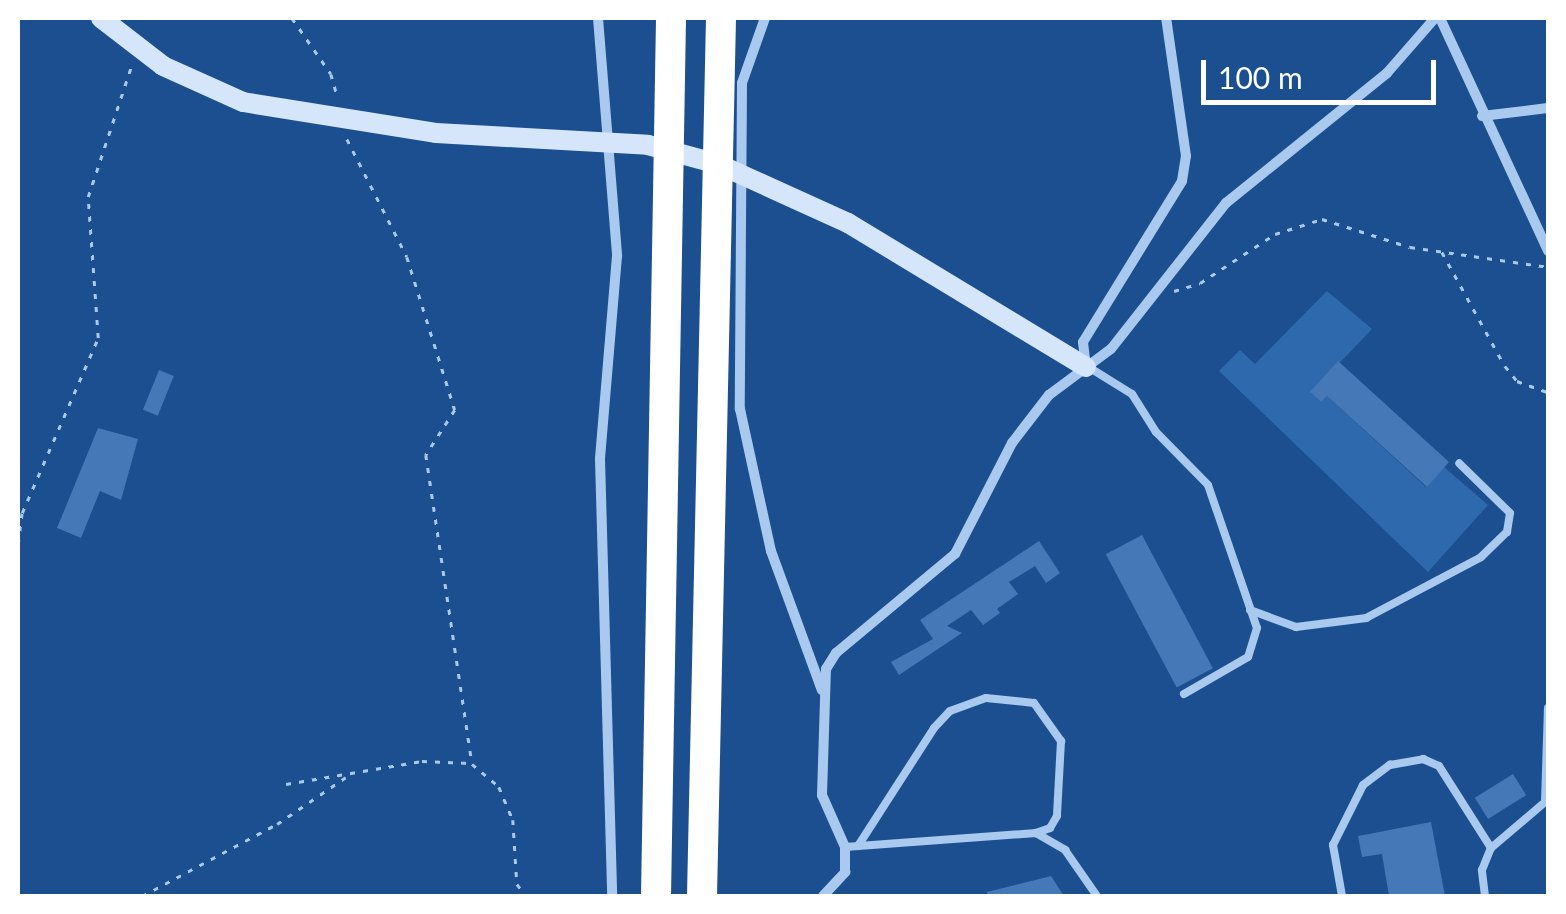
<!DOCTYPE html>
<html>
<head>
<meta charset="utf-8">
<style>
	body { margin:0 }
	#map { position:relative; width:1566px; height:914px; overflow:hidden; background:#1b4f8f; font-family:Lato,sans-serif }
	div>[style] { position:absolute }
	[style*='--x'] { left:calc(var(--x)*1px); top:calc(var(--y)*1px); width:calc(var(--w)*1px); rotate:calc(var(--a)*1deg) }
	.green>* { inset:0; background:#2e69ad }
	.building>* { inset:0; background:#4478b7; transform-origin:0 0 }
	.path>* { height:2.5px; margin-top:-1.25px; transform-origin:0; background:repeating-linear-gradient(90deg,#a9c9ee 0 5px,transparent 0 13px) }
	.lane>* { height:8px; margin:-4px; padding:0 4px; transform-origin:4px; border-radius:4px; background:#a9c9ee }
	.street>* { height:10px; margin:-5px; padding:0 5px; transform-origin:5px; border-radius:5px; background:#a9c9ee }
	.secondary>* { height:20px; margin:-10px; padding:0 10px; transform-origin:10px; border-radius:10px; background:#d6e6fa }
	.highway>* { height:30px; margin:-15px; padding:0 15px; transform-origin:15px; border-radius:15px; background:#fff }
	span { translate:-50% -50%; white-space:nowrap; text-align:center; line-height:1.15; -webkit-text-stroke:8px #1b4f8f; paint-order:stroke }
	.frame { position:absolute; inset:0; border:20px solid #fff; pointer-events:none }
	.scale { position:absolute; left:1201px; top:60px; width:235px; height:45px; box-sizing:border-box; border:5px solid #fff; border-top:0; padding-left:12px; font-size:30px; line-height:35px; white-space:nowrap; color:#fff; -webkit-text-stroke:8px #1b4f8f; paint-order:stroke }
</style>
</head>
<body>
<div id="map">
	<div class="green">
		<i style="clip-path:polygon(1327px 291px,1372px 329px,1311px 393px,1321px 402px,1327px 396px,1426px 487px,1444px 467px,1488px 505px,1428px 572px,1219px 371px,1240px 350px,1255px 364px)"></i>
	</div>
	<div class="building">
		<i style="clip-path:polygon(1338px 361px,1449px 462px,1427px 487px,1327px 396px,1321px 402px,1310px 392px)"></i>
		<i style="left:159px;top:370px;width:16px;height:43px;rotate:22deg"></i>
		<i style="clip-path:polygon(98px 428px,138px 439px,121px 500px,100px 491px,81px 538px,57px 528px)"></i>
		<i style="left:1142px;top:535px;width:151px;height:41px;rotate:62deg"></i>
		<i style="clip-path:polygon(1039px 541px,1060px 573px,1046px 583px,1035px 566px,1009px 582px,1018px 594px,997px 609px,1000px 613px,983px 625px,971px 610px,947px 626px,962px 633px,899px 675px,891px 662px,933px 639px,920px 620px)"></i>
		<i style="left:1513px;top:774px;width:25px;height:45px;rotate:58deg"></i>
		<i style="clip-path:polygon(1431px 822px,1445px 896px,1389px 896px,1382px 854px,1362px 857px,1358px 836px)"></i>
		<i style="clip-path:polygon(1051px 876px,1064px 896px,987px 896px,987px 892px)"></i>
	</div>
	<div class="path">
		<i style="--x:292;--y:18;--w:68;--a:55.1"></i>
		<i style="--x:331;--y:74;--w:25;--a:74"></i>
		<i style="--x:347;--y:139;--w:132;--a:63"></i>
		<i style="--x:407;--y:257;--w:160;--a:72.6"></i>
		<i style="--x:455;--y:410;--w:54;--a:122.8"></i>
		<i style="--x:426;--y:455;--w:312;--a:81.5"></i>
		<i style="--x:472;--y:764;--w:35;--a:40"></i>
		<i style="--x:499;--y:787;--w:36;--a:67"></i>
		<i style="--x:513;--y:820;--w:64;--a:86.4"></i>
		<i style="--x:517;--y:884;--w:15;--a:53"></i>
		<i style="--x:1442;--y:252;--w:130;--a:61.1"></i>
		<i style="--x:1505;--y:366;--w:19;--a:51"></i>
		<i style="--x:1517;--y:381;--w:33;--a:20"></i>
		<i style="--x:1174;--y:291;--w:27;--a:-17"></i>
		<i style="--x:1200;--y:283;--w:90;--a:-33.2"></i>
		<i style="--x:1275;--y:234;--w:49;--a:-17.7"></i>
		<i style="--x:1322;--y:219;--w:92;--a:17.7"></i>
		<i style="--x:1410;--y:247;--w:139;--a:8.2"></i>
		<i style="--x:18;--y:544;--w:31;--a:-83"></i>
		<i style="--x:22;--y:513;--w:191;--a:-66.5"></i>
		<i style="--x:98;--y:338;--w:141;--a:-94.1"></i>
		<i style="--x:88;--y:197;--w:140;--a:-71.7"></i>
		<i style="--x:286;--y:784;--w:138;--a:-9.6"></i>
		<i style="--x:422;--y:761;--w:48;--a:2.4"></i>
		<i style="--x:142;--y:896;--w:153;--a:-28.1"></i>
		<i style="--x:277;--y:824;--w:83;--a:-34.3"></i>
	</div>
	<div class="lane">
		<i style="--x:1090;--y:368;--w:49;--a:31.8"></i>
		<i style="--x:1132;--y:394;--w:45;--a:57.7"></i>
		<i style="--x:1156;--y:432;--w:74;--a:45.5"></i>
		<i style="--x:1208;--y:485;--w:151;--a:71.1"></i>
		<i style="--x:1257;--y:628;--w:30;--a:107"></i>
		<i style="--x:1248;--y:657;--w:74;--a:150"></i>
		<i style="--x:1250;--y:610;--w:49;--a:20.3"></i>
		<i style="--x:1296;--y:627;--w:71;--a:-7.3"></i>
		<i style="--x:1366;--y:618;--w:130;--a:-27.9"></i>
		<i style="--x:1481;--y:557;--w:36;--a:-44"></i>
		<i style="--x:1507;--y:532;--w:19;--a:-81"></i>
		<i style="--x:1510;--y:513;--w:71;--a:-135.6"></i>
		<i style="--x:858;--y:846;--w:140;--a:-57.2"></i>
		<i style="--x:934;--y:728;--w:23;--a:-47"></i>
		<i style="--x:950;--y:711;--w:38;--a:-20"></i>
		<i style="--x:986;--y:698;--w:48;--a:5.9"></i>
		<i style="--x:1034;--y:703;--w:47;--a:54.6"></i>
		<i style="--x:1061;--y:741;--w:75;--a:93.1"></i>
		<i style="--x:1057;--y:816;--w:14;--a:120"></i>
		<i style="--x:1050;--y:828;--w:15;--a:160"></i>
		<i style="--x:845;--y:847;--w:192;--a:-4.2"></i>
		<i style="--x:1036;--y:833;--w:34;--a:30"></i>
		<i style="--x:1065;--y:850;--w:56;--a:55.2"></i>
		<i style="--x:1342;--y:896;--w:52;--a:-100"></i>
		<i style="--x:1333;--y:845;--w:67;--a:-63.4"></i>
		<i style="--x:1363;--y:785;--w:34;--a:-37"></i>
		<i style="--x:1390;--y:765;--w:34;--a:-10"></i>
		<i style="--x:1423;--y:759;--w:17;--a:24"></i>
		<i style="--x:1439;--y:766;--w:97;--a:57.6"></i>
		<i style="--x:1485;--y:896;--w:26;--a:-97"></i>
		<i style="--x:1482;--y:870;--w:24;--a:-68"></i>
		<i style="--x:1491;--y:848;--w:71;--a:-40.4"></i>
		<i style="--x:1545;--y:802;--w:94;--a:-88.2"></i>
	</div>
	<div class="street">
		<i style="--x:598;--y:18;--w:239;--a:85.4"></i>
		<i style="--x:617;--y:256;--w:204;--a:94.8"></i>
		<i style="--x:600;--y:459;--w:437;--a:88.4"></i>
		<i style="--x:765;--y:18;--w:69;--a:109.5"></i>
		<i style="--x:742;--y:83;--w:326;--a:90.4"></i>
		<i style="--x:740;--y:409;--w:145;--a:77.7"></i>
		<i style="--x:771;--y:551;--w:148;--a:69.9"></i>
		<i style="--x:1440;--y:18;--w:257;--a:65.1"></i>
		<i style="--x:1482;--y:116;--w:66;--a:-6.9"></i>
		<i style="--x:1086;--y:367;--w:25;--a:-97"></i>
		<i style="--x:1083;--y:342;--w:189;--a:-58.4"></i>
		<i style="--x:1182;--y:181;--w:25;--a:-81"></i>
		<i style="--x:1186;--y:156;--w:139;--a:-98.2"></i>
		<i style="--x:823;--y:896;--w:33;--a:-47"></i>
		<i style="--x:845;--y:872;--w:25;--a:-90"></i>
		<i style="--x:845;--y:847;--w:57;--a:-113.9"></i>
		<i style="--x:822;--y:795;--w:126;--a:-88.2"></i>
		<i style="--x:826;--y:669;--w:19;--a:-58"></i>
		<i style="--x:836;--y:653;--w:155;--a:-39.8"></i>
		<i style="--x:955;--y:554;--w:125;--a:-62.8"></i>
		<i style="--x:1012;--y:443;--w:61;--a:-52.4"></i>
		<i style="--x:1049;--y:395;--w:77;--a:-36.6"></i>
		<i style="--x:1111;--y:349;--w:186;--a:-51.8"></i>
		<i style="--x:1226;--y:203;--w:207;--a:-38.9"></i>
		<i style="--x:1387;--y:73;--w:73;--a:-48.9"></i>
	</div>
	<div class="secondary">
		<i style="--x:101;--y:18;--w:78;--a:37.7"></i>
		<i style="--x:163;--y:66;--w:88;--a:24.2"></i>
		<i style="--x:243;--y:102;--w:195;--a:9.1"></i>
		<i style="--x:436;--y:133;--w:212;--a:3.2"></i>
		<i style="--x:648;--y:145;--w:73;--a:15.2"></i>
		<i style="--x:718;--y:164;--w:143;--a:24.4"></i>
		<i style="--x:848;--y:223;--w:278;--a:31.2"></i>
	</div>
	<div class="highway">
		<i style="--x:656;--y:896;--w:878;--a:-89.02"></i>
		<i style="--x:702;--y:896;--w:878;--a:-88.76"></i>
	</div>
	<div class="frame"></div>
	<div class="scale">100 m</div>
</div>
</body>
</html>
